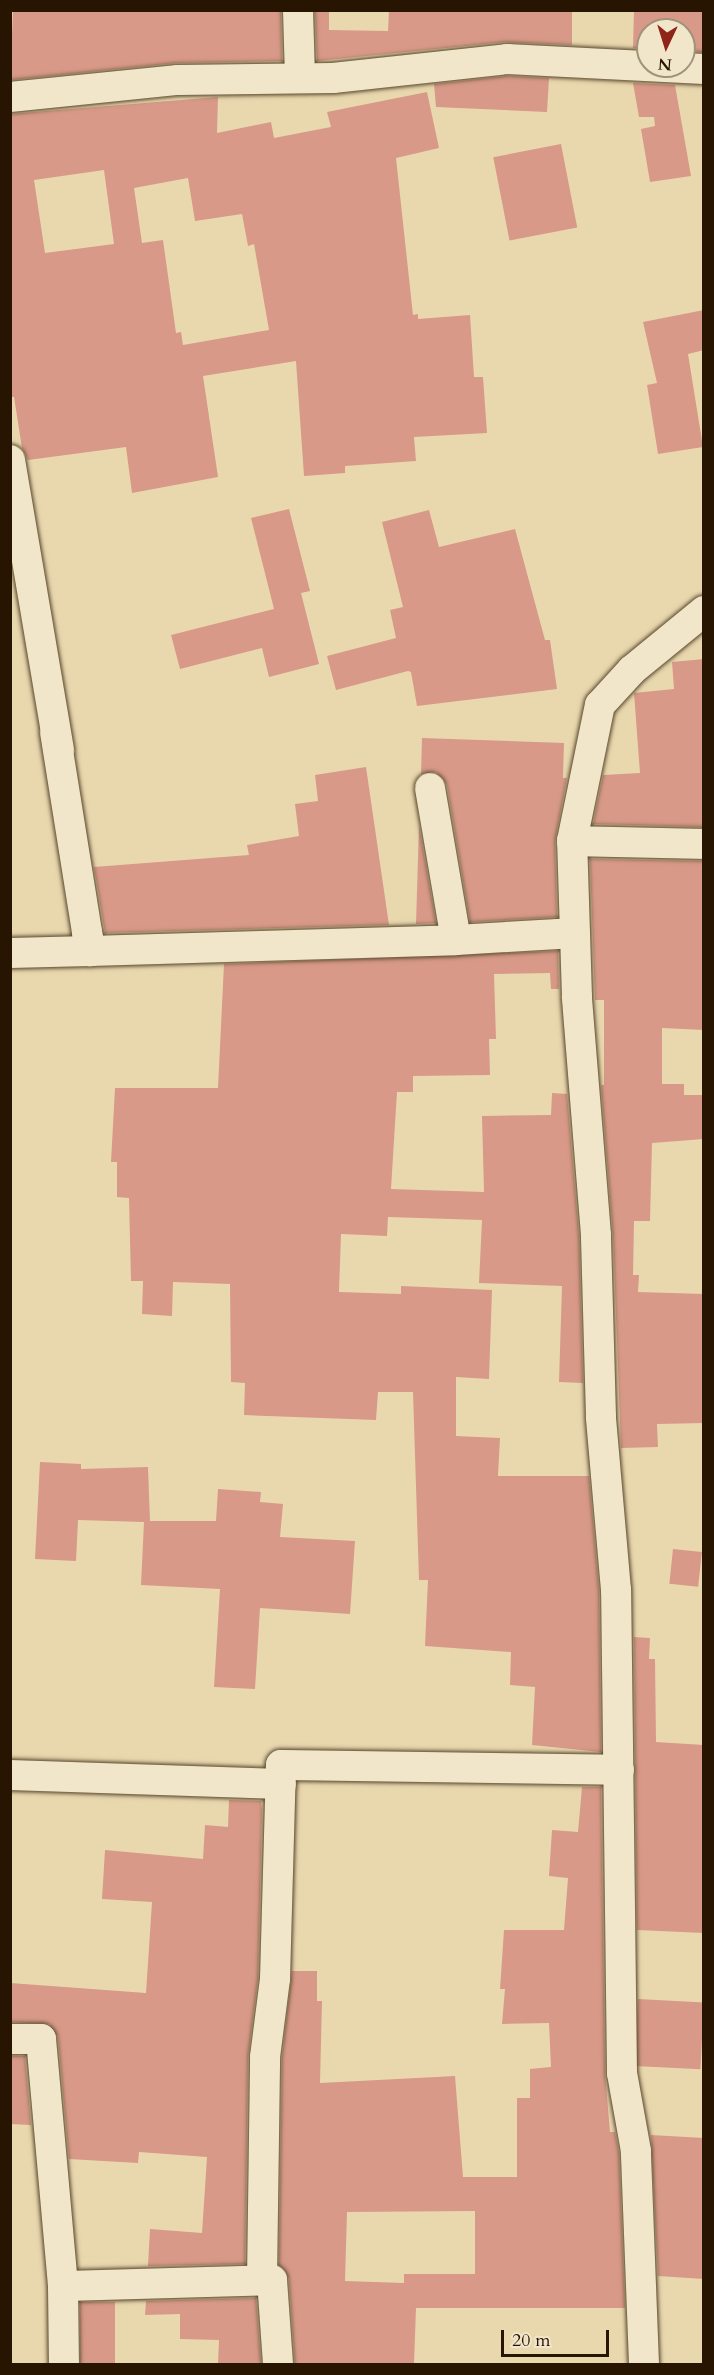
<!DOCTYPE html>
<html>
<head>
<meta charset="utf-8">
<style>
	body { margin:0 }
	#map { position:relative; width:714px; height:2375px; overflow:hidden; background:#e9d8ae; font-family:Cardo,serif }
	div>[style] { position:absolute }
	[style*='--x'] { left:calc(var(--x)*1px); top:calc(var(--y)*1px); width:calc(var(--w)*1px); rotate:calc(var(--a)*1deg) }
	.building>* { inset:0; background:#d89988; transform-origin:0 0 }
	.roads { filter:drop-shadow(0 0 2px #58462c) drop-shadow(0 0 2px #58462c) }
	.street>* { height:30px; margin:-15px; padding:0 15px; transform-origin:15px; border-radius:15px; background:#f1e6ca }
	span { translate:-50% -50%; white-space:nowrap; text-align:center; line-height:1.15; -webkit-text-stroke:5px #f1e6ca; paint-order:stroke }
	.frame { position:absolute; inset:0; border:12px solid #281501; pointer-events:none }
	.north { position:absolute; left:636px; top:18px; width:60px; height:60px; box-sizing:border-box; background:#f1e6ca; border:2px solid #a1927a; border-radius:50%; rotate:184deg; font-size:16px; font-weight:700; line-height:24px; text-align:center; color:#281501 }
	.north::after { content:''; display:block; margin:auto; width:21px; height:27px; background:#8f2418; clip-path:polygon(50% 0,100% 100%,50% 72%,0 100%) }
	.scale { position:absolute; left:501px; top:2330px; width:108px; height:27px; box-sizing:border-box; border:3px solid #281501; border-top:0; padding-left:8px; font-size:18px; line-height:21px; white-space:nowrap; color:#281501; -webkit-text-stroke:4px #f1e6ca; paint-order:stroke }
</style>
</head>
<body>
<div id="map">
	<div class="building">
		<i style="clip-path:polygon(13px 10px,281px 10px,282px 61px,176px 63px,10px 80px)"></i>
		<i style="clip-path:polygon(315px 10px,329px 10px,329px 30px,388px 31px,389px 10px,572px 10px,572px 45px,505px 42px,317px 61px)"></i>
		<i style="clip-path:polygon(634px 10px,704px 10px,704px 52px,684px 51px,684px 30px,648px 30px,648px 49px,633px 48px)"></i>
		<i style="clip-path:polygon(507px 76px,549px 78px,547px 112px,436px 107px,434px 84px)"></i>
		<i style="clip-path:polygon(633px 83px,675px 85px,691px 176px,650px 182px,641px 129px,655px 126px,654px 117px,639px 117px)"></i>
		<i style="clip-path:polygon(evenodd,427px 92px,439px 148px,396px 158px,413px 315px,418px 314px,418px 319px,470px 315px,474px 377px,483px 377px,487px 433px,414px 437px,416px 461px,345px 466px,345px 473px,304px 476px,296px 361px,203px 376px,218px 477px,132px 493px,126px 447px,28px 460px,22px 448px,14px 397px,10px 397px,10px 114px,218px 97px,217px 133px,271px 122px,274px 138px,331px 127px,327px 112px,427px 92px,104px 170px,114px 244px,45px 253px,34px 180px,104px 170px,427px 92px,188px 178px,195px 221px,242px 214px,248px 246px,254px 244px,269px 330px,183px 345px,181px 332px,176px 333px,163px 240px,142px 243px,134px 188px,188px 178px)"></i>
		<i style="left:561px;top:144px;width:85px;height:69px;rotate:79deg"></i>
		<i style="clip-path:polygon(704px 310px,704px 350px,688px 354px,703px 447px,658px 454px,647px 385px,657px 383px,643px 322px)"></i>
		<i style="clip-path:polygon(289px 509px,310px 591px,301px 593px,319px 664px,269px 677px,262px 648px,180px 669px,171px 635px,274px 609px,251px 518px)"></i>
		<i style="clip-path:polygon(429px 510px,439px 547px,515px 529px,545px 640px,550px 640px,557px 689px,417px 706px,411px 672px,408px 671px,336px 690px,327px 656px,396px 638px,390px 610px,403px 607px,382px 522px)"></i>
		<i style="clip-path:polygon(704px 659px,704px 827px,593px 824px,603px 775px,640px 773px,634px 693px,674px 689px,672px 662px)"></i>
		<i style="clip-path:polygon(422px 738px,564px 743px,563px 778px,567px 778px,555px 841px,557px 917px,470px 922px,447px 785px,436px 772px,421px 774px)"></i>
		<i style="clip-path:polygon(366px 767px,389px 925px,105px 933px,94px 867px,249px 855px,247px 845px,299px 836px,295px 804px,318px 801px,315px 775px)"></i>
		<i style="clip-path:polygon(419px 826px,436px 923px,416px 924px)"></i>
		<i style="clip-path:polygon(590px 859px,704px 861px,704px 1030px,662px 1028px,662px 1084px,684px 1084px,684px 1095px,704px 1095px,704px 1139px,652px 1143px,650px 1221px,634px 1221px,633px 1275px,639px 1275px,638px 1292px,704px 1294px,704px 1423px,657px 1424px,658px 1447px,621px 1448px,613px 1234px,601px 1085px,604px 1085px,604px 1000px,595px 1000px)"></i>
		<i style="clip-path:polygon(558px 951px,559px 989px,551px 989px,550px 973px,494px 974px,496px 1039px,489px 1039px,490px 1075px,413px 1076px,413px 1092px,397px 1092px,391px 1189px,484px 1192px,482px 1116px,551px 1115px,552px 1093px,567px 1094px,579px 1236px,583px 1383px,559px 1382px,562px 1286px,479px 1283px,482px 1220px,388px 1217px,387px 1236px,341px 1234px,339px 1292px,401px 1294px,401px 1286px,492px 1290px,489px 1379px,456px 1377px,456px 1436px,500px 1438px,498px 1476px,589px 1476px,599px 1591px,601px 1752px,532px 1745px,535px 1687px,510px 1685px,511px 1652px,425px 1646px,428px 1580px,419px 1580px,413px 1392px,378px 1392px,376px 1420px,244px 1415px,245px 1383px,231px 1382px,230px 1284px,173px 1282px,172px 1316px,142px 1314px,143px 1281px,131px 1281px,129px 1198px,117px 1197px,117px 1162px,111px 1162px,115px 1088px,218px 1088px,224px 964px)"></i>
		<i style="clip-path:polygon(40px 1462px,81px 1464px,81px 1469px,148px 1467px,150px 1521px,216px 1521px,218px 1489px,261px 1492px,260px 1502px,283px 1504px,280px 1537px,355px 1541px,350px 1614px,260px 1608px,255px 1689px,214px 1687px,220px 1589px,141px 1585px,144px 1522px,78px 1520px,76px 1561px,35px 1559px)"></i>
		<i style="left:673px;top:1549px;width:29px;height:35px;rotate:6deg"></i>
		<i style="clip-path:polygon(634px 1637px,650px 1638px,649px 1659px,655px 1659px,656px 1742px,704px 1745px,704px 1933px,637px 1930px)"></i>
		<i style="clip-path:polygon(evenodd,582px 1787px,601px 1787px,605px 2073px,610px 2132px,615px 2132px,619px 2153px,625px 2308px,416px 2308px,414px 2364px,295px 2364px,289px 2279px,279px 2265px,282px 2058px,292px 1971px,317px 1971px,317px 2001px,322px 2001px,320px 2083px,455px 2076px,463px 2177px,517px 2177px,517px 2098px,530px 2098px,530px 2069px,551px 2067px,549px 2023px,502px 2024px,505px 1989px,500px 1989px,504px 1930px,564px 1930px,568px 1878px,549px 1876px,552px 1830px,578px 1832px,582px 1787px,475px 2211px,475px 2274px,404px 2274px,404px 2283px,345px 2281px,347px 2212px,475px 2211px)"></i>
		<i style="clip-path:polygon(229px 1800px,261px 1801px,262px 1810px,258px 1978px,248px 2057px,245px 2264px,148px 2266px,150px 2229px,202px 2233px,207px 2157px,139px 2152px,138px 2163px,69px 2159px,58px 2037px,49px 2024px,10px 2022px,10px 1983px,146px 1993px,152px 1902px,102px 1899px,105px 1850px,203px 1859px,205px 1825px,228px 1827px)"></i>
		<i style="left:638px;top:1999px;width:66px;height:67px;rotate:3deg"></i>
		<i style="clip-path:polygon(10px 2056px,25px 2056px,31px 2125px,10px 2124px)"></i>
		<i style="clip-path:polygon(651px 2135px,704px 2138px,704px 2279px,658px 2276px)"></i>
		<i style="clip-path:polygon(256px 2298px,261px 2364px,218px 2364px,219px 2340px,180px 2339px,180px 2314px,145px 2315px,146px 2301px)"></i>
		<i style="left:115px;top:2302px;width:62px;height:35px;rotate:90deg"></i>
	</div>
	<div class="roads">
		<div class="street">
			<i style="--x:298;--y:10;--w:66;--a:88.3"></i>
			<i style="--x:10;--y:97;--w:169;--a:-5.8"></i>
			<i style="--x:178;--y:80;--w:155;--a:-0.7"></i>
			<i style="--x:333;--y:78;--w:175;--a:-6.2"></i>
			<i style="--x:507;--y:59;--w:197;--a:2.9"></i>
			<i style="--x:10;--y:460;--w:294;--a:80.4"></i>
			<i style="--x:55;--y:732;--w:222;--a:80.9"></i>
			<i style="--x:90;--y:951;--w:366;--a:-1.7"></i>
			<i style="--x:456;--y:940;--w:119;--a:-3.4"></i>
			<i style="--x:430;--y:788;--w:154;--a:80.3"></i>
			<i style="--x:572;--y:841;--w:132;--a:1.3"></i>
			<i style="--x:10;--y:953;--w:80;--a:-1.4"></i>
			<i style="--x:90;--y:951;--w:20;--a:-99"></i>
			<i style="--x:10;--y:1775;--w:271;--a:1.9"></i>
			<i style="--x:10;--y:2039;--w:31;--a:0"></i>
			<i style="--x:41;--y:2039;--w:248;--a:84.9"></i>
			<i style="--x:63;--y:2286;--w:78;--a:89.3"></i>
			<i style="--x:262;--y:2280;--w:223;--a:-89.2"></i>
			<i style="--x:265;--y:2057;--w:79;--a:-82.7"></i>
			<i style="--x:275;--y:1979;--w:214;--a:-88.4"></i>
			<i style="--x:281;--y:1765;--w:338;--a:0.8"></i>
			<i style="--x:63;--y:2286;--w:209;--a:-1.6"></i>
			<i style="--x:272;--y:2280;--w:84;--a:85.9"></i>
			<i style="--x:644;--y:2364;--w:213;--a:-92.2"></i>
			<i style="--x:636;--y:2151;--w:79;--a:-100.2"></i>
			<i style="--x:622;--y:2073;--w:483;--a:-90.7"></i>
			<i style="--x:616;--y:1590;--w:174;--a:-95"></i>
			<i style="--x:601;--y:1417;--w:182;--a:-91.6"></i>
			<i style="--x:596;--y:1235;--w:239;--a:-94.6"></i>
			<i style="--x:577;--y:997;--w:156;--a:-91.8"></i>
			<i style="--x:572;--y:841;--w:139;--a:-78.4"></i>
			<i style="--x:600;--y:705;--w:47;--a:-47.6"></i>
			<i style="--x:632;--y:670;--w:93;--a:-39.3"></i>
		</div>
	</div>
	<div class="frame"></div>
	<div class="north">N</div>
	<div class="scale">20 m</div>
</div>
</body>
</html>
